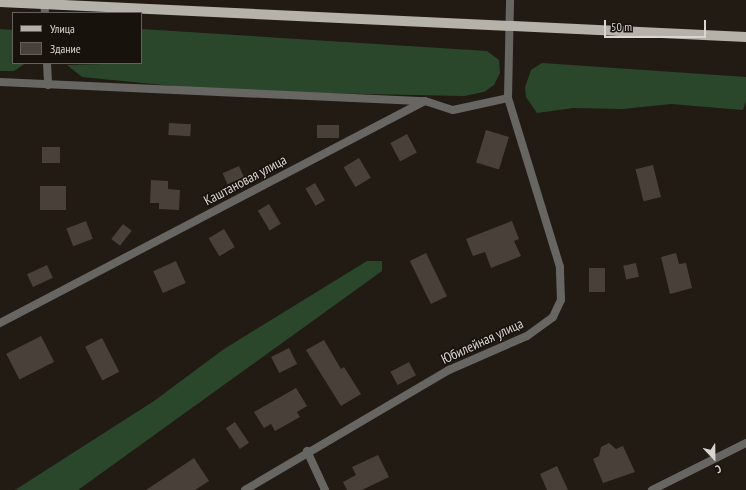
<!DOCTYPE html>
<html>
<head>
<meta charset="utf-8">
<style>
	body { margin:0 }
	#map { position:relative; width:746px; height:490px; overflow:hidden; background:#211b14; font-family:"PT Sans Narrow",sans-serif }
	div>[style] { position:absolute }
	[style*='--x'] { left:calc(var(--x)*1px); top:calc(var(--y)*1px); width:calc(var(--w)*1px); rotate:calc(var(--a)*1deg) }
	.forest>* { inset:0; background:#2b472b }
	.building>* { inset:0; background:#49403a; transform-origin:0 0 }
	.street>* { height:8px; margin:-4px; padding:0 4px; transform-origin:4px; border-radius:4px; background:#676662 }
	.primary>* { height:10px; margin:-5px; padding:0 5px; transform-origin:5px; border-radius:5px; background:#b5b2a9 }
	span { translate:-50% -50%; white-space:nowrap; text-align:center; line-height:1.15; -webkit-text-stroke:3px #17120c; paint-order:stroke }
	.street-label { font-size:14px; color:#dad5d1 }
	.legend { position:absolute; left:12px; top:12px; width:130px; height:52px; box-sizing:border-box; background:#17120c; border:1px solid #65605b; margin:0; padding:5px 7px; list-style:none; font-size:12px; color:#dad5d1 }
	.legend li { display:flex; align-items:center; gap:8px; height:20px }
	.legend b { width:20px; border:1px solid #65605b }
	.north { position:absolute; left:694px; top:438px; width:40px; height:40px; -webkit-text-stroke:3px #17120c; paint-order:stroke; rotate:158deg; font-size:11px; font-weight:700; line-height:16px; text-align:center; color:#dad5d1 }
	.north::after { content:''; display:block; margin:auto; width:14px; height:18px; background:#dad5d1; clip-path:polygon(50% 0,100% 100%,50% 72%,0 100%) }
	.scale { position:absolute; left:604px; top:20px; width:102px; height:18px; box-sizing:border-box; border:2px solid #dad5d1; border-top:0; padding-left:5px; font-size:12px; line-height:14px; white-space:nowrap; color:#dad5d1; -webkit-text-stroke:3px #17120c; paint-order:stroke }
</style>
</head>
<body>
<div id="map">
	<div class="forest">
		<i style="clip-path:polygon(0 29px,13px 30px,13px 63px,26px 63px,14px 71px,0 71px)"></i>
		<i style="clip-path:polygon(141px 29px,487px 51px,499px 60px,500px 73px,494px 85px,484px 92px,464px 96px,224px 91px,82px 77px,67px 65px,141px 63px)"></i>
		<i style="clip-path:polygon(542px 63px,746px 77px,746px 101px,743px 110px,671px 104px,623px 109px,573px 108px,537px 113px,526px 97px,525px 87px,531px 70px)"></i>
		<i style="clip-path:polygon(367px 261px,382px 261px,382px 271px,78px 490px,15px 490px,154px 401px,224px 349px)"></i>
	</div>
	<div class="building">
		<i style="left:169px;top:123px;width:22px;height:12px;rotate:3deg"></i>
		<i style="left:317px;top:125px;width:22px;height:13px"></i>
		<i style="left:486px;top:130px;width:24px;height:34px;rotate:17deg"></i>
		<i style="left:407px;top:134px;width:21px;height:19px;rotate:62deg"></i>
		<i style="left:42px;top:147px;width:18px;height:16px"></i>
		<i style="left:359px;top:158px;width:23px;height:18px;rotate:59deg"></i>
		<i style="left:653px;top:165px;width:33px;height:18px;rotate:76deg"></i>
		<i style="left:239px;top:166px;width:12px;height:18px;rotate:66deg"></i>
		<i style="clip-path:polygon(151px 180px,168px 181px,168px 189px,180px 190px,179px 210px,159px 209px,159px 203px,150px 203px)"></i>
		<i style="left:315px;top:183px;width:20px;height:11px;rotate:60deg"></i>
		<i style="left:40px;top:186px;width:26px;height:24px"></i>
		<i style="left:269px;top:204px;width:23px;height:13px;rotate:59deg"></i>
		<i style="left:86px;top:221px;width:19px;height:21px;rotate:69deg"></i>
		<i style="clip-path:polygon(512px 221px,519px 239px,514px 241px,521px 256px,491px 268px,485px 252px,473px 256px,466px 239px)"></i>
		<i style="left:123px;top:224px;width:11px;height:19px;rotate:38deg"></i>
		<i style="left:224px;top:229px;width:21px;height:18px;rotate:59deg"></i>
		<i style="left:426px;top:253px;width:48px;height:18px;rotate:64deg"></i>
		<i style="clip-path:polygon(676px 253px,679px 264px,686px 263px,692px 288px,670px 294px,661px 257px)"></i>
		<i style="left:176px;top:261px;width:24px;height:25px;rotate:66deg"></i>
		<i style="left:636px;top:263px;width:14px;height:13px;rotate:78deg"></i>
		<i style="left:47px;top:265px;width:14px;height:22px;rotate:65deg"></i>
		<i style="left:589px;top:268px;width:16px;height:24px"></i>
		<i style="left:41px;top:336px;width:29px;height:39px;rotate:63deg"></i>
		<i style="left:102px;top:338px;width:38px;height:19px;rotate:63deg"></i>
		<i style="clip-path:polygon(324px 340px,341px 369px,344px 367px,361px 394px,341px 406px,306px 350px)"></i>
		<i style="left:289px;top:348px;width:18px;height:20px;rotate:63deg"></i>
		<i style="left:409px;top:362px;width:15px;height:21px;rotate:62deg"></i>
		<i style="clip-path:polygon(296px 388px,307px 406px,297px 412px,300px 417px,275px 431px,271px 424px,264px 428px,254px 412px)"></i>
		<i style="left:235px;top:422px;width:25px;height:11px;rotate:56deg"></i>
		<i style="clip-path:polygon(609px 443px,616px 449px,623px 446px,635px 472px,603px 483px,593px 459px,599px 456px,601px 447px)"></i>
		<i style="clip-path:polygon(378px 455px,389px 477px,362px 490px,347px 490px,343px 482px,356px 475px,352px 467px)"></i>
		<i style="clip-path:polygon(194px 458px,209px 481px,195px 490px,146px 490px)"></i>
		<i style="clip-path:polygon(557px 466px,568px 490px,547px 490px,540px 474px)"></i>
	</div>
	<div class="street">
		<i style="--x:44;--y:3;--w:10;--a:84"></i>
		<i style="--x:47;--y:63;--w:22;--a:87"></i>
		<i style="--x:0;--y:82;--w:425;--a:2.6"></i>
		<i style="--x:0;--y:323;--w:479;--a:-27.6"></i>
		<i style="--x:425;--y:101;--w:29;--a:18"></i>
		<i style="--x:453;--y:110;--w:56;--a:-12.3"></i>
		<i style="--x:307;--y:451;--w:43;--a:65.2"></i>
		<i style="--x:245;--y:490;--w:237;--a:-30.5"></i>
		<i style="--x:449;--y:370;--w:85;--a:-23.6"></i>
		<i style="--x:527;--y:336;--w:32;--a:-36"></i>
		<i style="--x:553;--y:317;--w:19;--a:-65"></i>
		<i style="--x:561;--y:300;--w:33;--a:-92"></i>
		<i style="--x:560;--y:267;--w:177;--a:-107.1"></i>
		<i style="--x:508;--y:98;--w:98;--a:-88.8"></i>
		<i style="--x:652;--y:490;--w:105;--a:-26.6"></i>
	</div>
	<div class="primary">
		<i style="--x:0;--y:2;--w:747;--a:2.69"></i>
	</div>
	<div class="street-label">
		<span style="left:245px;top:180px;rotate:-28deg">Каштановая улица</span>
		<span style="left:482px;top:341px;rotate:-25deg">Юбилейная улица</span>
	</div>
	<ul class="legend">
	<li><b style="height:5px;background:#b5b2a9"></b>Улица</li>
	<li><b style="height:11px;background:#49403a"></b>Здание</li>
	</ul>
	<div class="north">С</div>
	<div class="scale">50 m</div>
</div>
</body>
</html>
